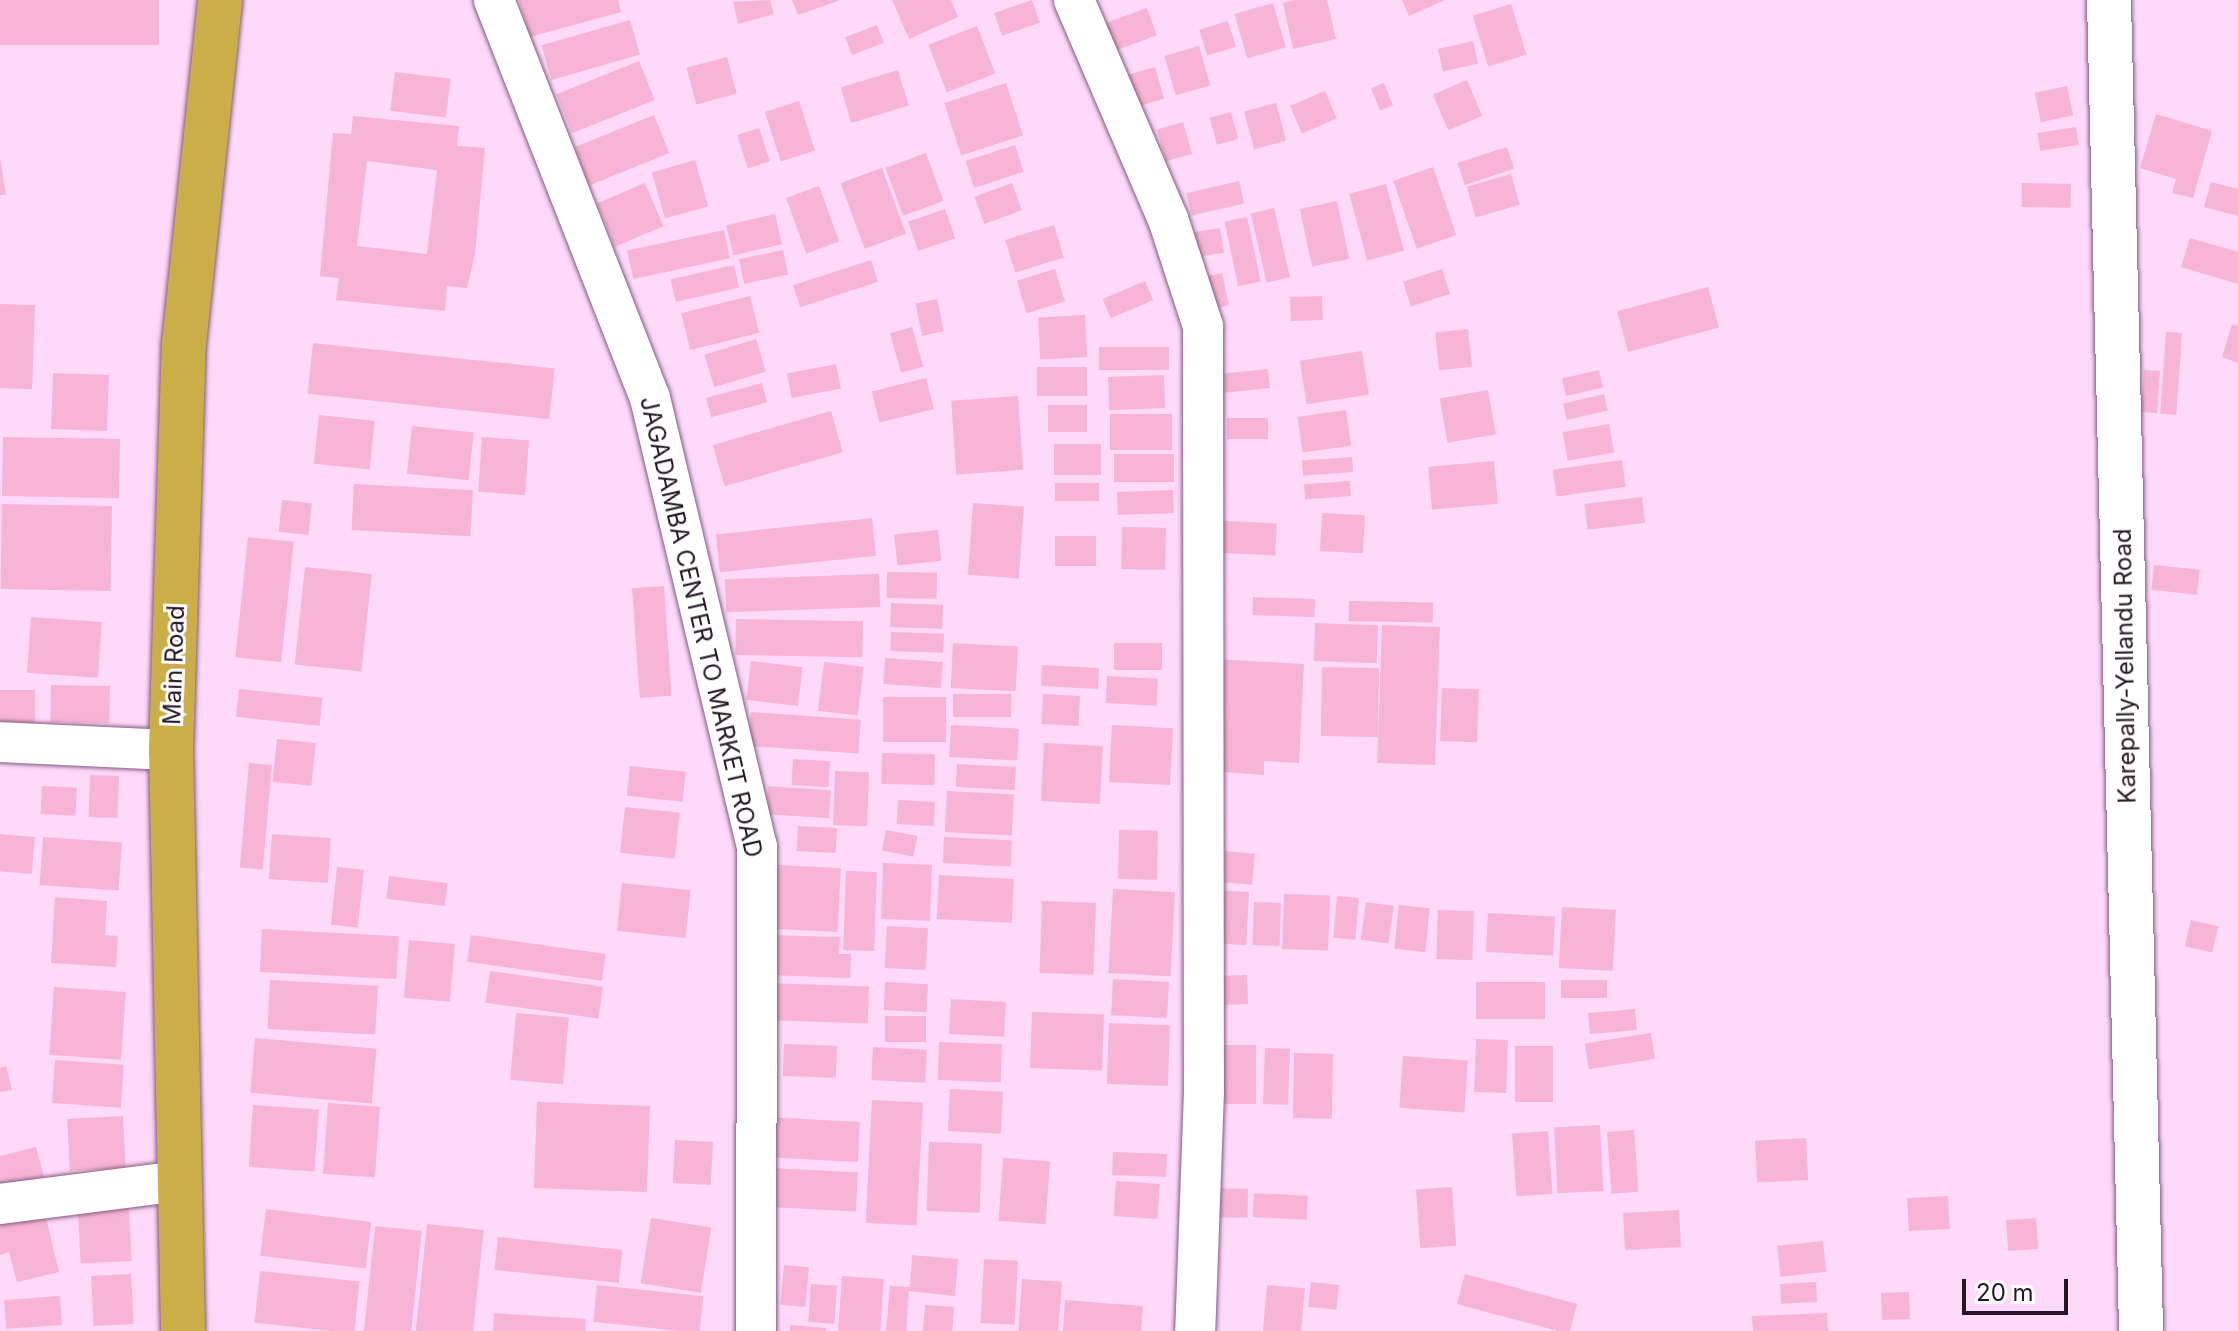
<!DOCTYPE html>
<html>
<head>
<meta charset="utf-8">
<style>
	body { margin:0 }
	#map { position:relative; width:2238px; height:1331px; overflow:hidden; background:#fed9fa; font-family:Inter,sans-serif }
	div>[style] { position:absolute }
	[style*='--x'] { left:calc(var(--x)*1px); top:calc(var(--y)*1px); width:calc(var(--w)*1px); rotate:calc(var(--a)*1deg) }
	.building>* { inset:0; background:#f8b4d4; transform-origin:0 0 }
	.roads { filter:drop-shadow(0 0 2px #835b80) drop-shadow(0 0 2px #835b80) }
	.minor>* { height:40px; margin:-20px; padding:0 20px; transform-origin:20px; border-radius:20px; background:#fff }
	.tertiary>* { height:44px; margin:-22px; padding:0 22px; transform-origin:22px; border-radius:22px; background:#fff }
	.trunk>* { height:44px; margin:-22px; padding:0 22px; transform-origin:22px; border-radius:22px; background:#ccae48 }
	span { translate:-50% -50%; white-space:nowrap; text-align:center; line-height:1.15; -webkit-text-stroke:6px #fff; paint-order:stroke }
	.street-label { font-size:24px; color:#271726 }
	.scale { position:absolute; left:1962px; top:1279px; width:106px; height:36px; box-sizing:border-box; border:4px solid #271726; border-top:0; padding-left:10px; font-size:24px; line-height:28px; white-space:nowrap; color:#271726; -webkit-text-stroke:6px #fff; paint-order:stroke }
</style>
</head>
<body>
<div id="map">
	<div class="building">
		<i style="left:0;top:0;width:159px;height:45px"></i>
		<i style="clip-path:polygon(519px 0,618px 0,621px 12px,530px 37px)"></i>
		<i style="clip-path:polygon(770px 0,774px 14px,738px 24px,733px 2px)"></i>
		<i style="clip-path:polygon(792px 0,840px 0,798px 15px)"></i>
		<i style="clip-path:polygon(892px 0,951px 0,958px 17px,909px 39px)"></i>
		<i style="left:1032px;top:0;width:24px;height:40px;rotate:71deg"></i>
		<i style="clip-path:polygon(1294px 0,1327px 0,1336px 39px,1293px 49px,1283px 3px)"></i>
		<i style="clip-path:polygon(1402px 0,1445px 0,1409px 16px)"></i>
		<i style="left:1273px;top:3px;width:46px;height:40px;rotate:74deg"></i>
		<i style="left:1511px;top:4px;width:53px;height:40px;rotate:73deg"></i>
		<i style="left:1147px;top:8px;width:29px;height:59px;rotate:70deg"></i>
		<i style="left:630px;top:20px;width:36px;height:92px;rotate:74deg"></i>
		<i style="left:1228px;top:21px;width:27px;height:30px;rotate:73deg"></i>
		<i style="left:877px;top:25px;width:19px;height:34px;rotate:69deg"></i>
		<i style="left:977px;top:26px;width:51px;height:52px;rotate:69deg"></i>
		<i style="left:1473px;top:41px;width:23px;height:36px;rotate:77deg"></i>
		<i style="left:1199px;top:46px;width:41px;height:36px;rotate:74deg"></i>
		<i style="left:727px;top:57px;width:38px;height:42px;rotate:75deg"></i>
		<i style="left:639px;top:61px;width:42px;height:89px;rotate:68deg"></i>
		<i style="left:1155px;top:67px;width:33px;height:36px;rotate:74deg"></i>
		<i style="left:898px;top:70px;width:37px;height:60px;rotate:73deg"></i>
		<i style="left:395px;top:72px;width:56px;height:39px;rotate:7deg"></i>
		<i style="left:1467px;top:80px;width:39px;height:37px;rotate:67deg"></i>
		<i style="left:1006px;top:83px;width:55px;height:65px;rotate:72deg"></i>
		<i style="left:1384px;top:83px;width:24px;height:14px;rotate:68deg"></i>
		<i style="left:2067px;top:86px;width:30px;height:33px;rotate:78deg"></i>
		<i style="left:1325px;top:91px;width:30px;height:38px;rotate:67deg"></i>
		<i style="left:799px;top:101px;width:52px;height:36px;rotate:72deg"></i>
		<i style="left:1276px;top:103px;width:39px;height:33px;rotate:75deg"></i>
		<i style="left:1231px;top:112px;width:28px;height:22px;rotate:75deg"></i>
		<i style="clip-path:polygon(2156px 114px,2212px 131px,2193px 198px,2172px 193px,2176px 179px,2140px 168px)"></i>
		<i style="left:654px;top:115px;width:41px;height:86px;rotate:68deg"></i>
		<i style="clip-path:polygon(evenodd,353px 116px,459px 126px,457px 146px,485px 148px,475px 254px,467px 288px,447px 286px,445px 311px,336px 300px,339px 278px,320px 276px,333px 133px,351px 134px,353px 116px,367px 161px,437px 170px,427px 254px,357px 246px,367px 161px)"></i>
		<i style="left:1183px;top:122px;width:33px;height:27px;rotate:74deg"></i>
		<i style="left:2076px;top:127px;width:18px;height:39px;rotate:81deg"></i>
		<i style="left:759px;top:128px;width:35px;height:23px;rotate:72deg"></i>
		<i style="left:1015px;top:145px;width:28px;height:52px;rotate:72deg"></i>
		<i style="left:1507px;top:147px;width:23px;height:52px;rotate:72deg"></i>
		<i style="left:926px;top:153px;width:51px;height:43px;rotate:70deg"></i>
		<i style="clip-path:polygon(0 157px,6px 195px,0 195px)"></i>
		<i style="left:695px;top:160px;width:48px;height:45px;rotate:74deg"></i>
		<i style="left:1433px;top:167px;width:72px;height:42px;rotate:71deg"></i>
		<i style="left:882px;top:168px;width:70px;height:44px;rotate:70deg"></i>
		<i style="left:1511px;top:174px;width:32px;height:46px;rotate:74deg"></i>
		<i style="left:1239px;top:181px;width:23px;height:54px;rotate:77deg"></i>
		<i style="clip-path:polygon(2211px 182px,2238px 189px,2238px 216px,2204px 207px)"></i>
		<i style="left:645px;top:183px;width:47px;height:52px;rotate:67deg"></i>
		<i style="left:1012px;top:183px;width:29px;height:40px;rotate:70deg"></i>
		<i style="left:2022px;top:183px;width:49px;height:24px;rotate:1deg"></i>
		<i style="left:1386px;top:184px;width:69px;height:38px;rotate:75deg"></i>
		<i style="left:819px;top:186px;width:59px;height:35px;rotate:70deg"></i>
		<i style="left:1337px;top:201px;width:59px;height:38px;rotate:78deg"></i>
		<i style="left:1274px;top:208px;width:71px;height:24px;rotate:77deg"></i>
		<i style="left:945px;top:209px;width:31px;height:39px;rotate:71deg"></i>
		<i style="left:775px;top:214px;width:31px;height:50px;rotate:77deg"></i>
		<i style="left:1247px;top:217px;width:66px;height:23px;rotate:78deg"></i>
		<i style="left:1054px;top:225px;width:34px;height:51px;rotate:73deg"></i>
		<i style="left:1220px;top:228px;width:25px;height:42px;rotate:81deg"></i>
		<i style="left:724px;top:230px;width:29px;height:99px;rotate:78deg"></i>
		<i style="clip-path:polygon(2190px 238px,2238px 252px,2238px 284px,2181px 267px)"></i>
		<i style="left:783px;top:250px;width:25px;height:45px;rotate:78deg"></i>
		<i style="left:871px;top:260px;width:23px;height:82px;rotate:72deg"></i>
		<i style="left:734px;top:265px;width:23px;height:65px;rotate:77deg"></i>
		<i style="left:1055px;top:269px;width:34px;height:40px;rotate:73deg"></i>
		<i style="left:1442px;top:269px;width:26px;height:41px;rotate:72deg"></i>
		<i style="left:1222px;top:273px;width:33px;height:33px;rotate:78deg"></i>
		<i style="left:1145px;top:281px;width:21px;height:46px;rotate:67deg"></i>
		<i style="left:1708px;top:287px;width:42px;height:94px;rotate:75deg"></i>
		<i style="left:750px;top:296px;width:38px;height:71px;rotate:76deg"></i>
		<i style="left:1322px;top:296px;width:24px;height:32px;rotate:88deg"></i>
		<i style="left:937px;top:299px;width:33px;height:22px;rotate:78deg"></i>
		<i style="left:0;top:304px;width:35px;height:84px;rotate:2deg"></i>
		<i style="left:1085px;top:315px;width:42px;height:47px;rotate:87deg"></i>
		<i style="clip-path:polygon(2232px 324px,2238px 326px,2238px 363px,2222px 357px)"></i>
		<i style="left:912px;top:327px;width:41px;height:23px;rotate:74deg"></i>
		<i style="left:1468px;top:329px;width:38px;height:33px;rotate:84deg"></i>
		<i style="left:2166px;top:332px;width:16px;height:82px;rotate:4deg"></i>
		<i style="left:756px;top:339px;width:34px;height:54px;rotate:73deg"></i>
		<i style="left:313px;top:343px;width:243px;height:51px;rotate:6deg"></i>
		<i style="left:1169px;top:347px;width:23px;height:70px;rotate:90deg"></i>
		<i style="left:1362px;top:351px;width:44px;height:63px;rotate:81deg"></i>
		<i style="left:836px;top:364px;width:25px;height:50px;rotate:79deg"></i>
		<i style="left:1037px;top:367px;width:50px;height:29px"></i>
		<i style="left:1268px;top:369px;width:19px;height:56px;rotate:84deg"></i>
		<i style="left:1599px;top:370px;width:18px;height:38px;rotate:77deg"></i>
		<i style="left:2144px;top:370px;width:16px;height:42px;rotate:4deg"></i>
		<i style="left:53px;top:373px;width:56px;height:56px;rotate:2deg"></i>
		<i style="left:1164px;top:375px;width:33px;height:56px;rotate:88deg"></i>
		<i style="left:926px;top:378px;width:32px;height:56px;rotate:76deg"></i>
		<i style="left:762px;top:383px;width:20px;height:58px;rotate:75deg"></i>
		<i style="left:1488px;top:390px;width:45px;height:49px;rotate:80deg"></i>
		<i style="left:1604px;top:394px;width:17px;height:42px;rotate:77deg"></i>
		<i style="left:1018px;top:396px;width:74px;height:67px;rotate:86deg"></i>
		<i style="left:1087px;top:405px;width:27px;height:39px;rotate:90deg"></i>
		<i style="left:1346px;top:410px;width:36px;height:49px;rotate:82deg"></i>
		<i style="left:831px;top:411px;width:43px;height:123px;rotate:74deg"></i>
		<i style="left:1110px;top:414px;width:62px;height:36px"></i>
		<i style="left:319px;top:415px;width:56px;height:49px;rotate:6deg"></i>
		<i style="left:1268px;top:418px;width:21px;height:41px;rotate:90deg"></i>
		<i style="left:1609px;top:424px;width:29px;height:47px;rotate:80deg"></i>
		<i style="left:412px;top:426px;width:62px;height:48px;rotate:6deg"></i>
		<i style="left:3px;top:437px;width:117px;height:59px;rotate:1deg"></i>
		<i style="left:482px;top:437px;width:47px;height:55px;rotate:4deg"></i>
		<i style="left:1054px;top:444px;width:47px;height:31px"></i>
		<i style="left:1114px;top:454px;width:60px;height:28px"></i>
		<i style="left:1352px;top:457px;width:15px;height:50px;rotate:86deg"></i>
		<i style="left:1622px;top:460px;width:27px;height:70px;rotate:82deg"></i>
		<i style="left:1494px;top:461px;width:43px;height:66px;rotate:85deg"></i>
		<i style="left:1350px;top:481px;width:15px;height:46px;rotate:86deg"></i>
		<i style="left:1099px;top:483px;width:18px;height:44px;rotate:90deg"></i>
		<i style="left:354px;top:484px;width:119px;height:46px;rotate:3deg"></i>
		<i style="left:1173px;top:490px;width:23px;height:56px;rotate:88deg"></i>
		<i style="left:1642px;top:497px;width:26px;height:58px;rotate:83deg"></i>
		<i style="left:282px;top:500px;width:30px;height:32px;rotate:6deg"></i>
		<i style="left:973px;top:503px;width:51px;height:72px;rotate:4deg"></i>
		<i style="left:2px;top:504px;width:110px;height:85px;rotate:1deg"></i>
		<i style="left:1322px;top:513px;width:43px;height:38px;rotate:3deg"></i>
		<i style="left:872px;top:518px;width:38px;height:157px;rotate:84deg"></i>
		<i style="left:1209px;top:520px;width:68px;height:32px;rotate:3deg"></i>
		<i style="left:1122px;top:527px;width:44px;height:42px;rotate:1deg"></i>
		<i style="left:938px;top:530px;width:31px;height:44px;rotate:84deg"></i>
		<i style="left:1096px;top:536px;width:30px;height:41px;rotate:90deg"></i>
		<i style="left:248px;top:537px;width:46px;height:121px;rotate:6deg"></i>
		<i style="left:2154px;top:565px;width:46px;height:25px;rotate:6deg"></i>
		<i style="left:305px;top:567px;width:67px;height:98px;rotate:6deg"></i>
		<i style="left:887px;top:572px;width:50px;height:26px;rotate:1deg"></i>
		<i style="left:879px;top:574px;width:33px;height:154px;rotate:88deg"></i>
		<i style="left:664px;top:586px;width:110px;height:32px;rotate:86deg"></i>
		<i style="left:1253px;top:597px;width:62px;height:18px;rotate:2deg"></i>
		<i style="left:1349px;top:601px;width:84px;height:20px;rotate:1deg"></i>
		<i style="left:891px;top:603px;width:52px;height:24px;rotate:2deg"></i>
		<i style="left:31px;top:617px;width:71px;height:56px;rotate:4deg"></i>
		<i style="left:736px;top:619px;width:127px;height:36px;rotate:1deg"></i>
		<i style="left:1315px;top:623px;width:63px;height:38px;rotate:2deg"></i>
		<i style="left:1382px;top:625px;width:58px;height:138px;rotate:2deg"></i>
		<i style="left:891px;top:632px;width:53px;height:19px;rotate:2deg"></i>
		<i style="left:953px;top:643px;width:65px;height:45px;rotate:3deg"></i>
		<i style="left:1114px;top:643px;width:48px;height:27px"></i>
		<i style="left:885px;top:658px;width:58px;height:26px;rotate:4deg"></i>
		<i style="clip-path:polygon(1215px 659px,1304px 664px,1299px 763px,1264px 761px,1264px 775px,1210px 771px)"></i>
		<i style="left:751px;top:661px;width:52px;height:39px;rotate:7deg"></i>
		<i style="left:824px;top:662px;width:40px;height:49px;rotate:7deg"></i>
		<i style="left:1042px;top:665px;width:57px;height:21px;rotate:3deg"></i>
		<i style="left:1322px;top:667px;width:57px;height:69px;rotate:1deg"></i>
		<i style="left:1107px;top:676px;width:51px;height:27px;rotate:3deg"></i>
		<i style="left:51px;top:685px;width:59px;height:37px;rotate:1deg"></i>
		<i style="left:1442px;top:688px;width:37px;height:53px;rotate:2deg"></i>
		<i style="left:239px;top:689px;width:84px;height:28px;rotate:6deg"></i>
		<i style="left:0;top:690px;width:35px;height:42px"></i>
		<i style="left:953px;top:694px;width:58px;height:23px"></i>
		<i style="left:1043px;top:694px;width:37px;height:30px;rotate:3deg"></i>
		<i style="left:883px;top:697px;width:63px;height:45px"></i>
		<i style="left:751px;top:712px;width:110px;height:34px;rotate:4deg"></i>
		<i style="left:951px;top:725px;width:68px;height:32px;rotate:3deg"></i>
		<i style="left:1112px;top:725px;width:61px;height:57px;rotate:3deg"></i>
		<i style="left:277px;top:739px;width:39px;height:43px;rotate:6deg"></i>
		<i style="left:1044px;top:743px;width:59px;height:58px;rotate:3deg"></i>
		<i style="left:882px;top:753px;width:53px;height:31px;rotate:1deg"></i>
		<i style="left:793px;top:759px;width:37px;height:26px;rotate:3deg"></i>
		<i style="left:249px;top:763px;width:23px;height:105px;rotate:5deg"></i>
		<i style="left:957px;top:764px;width:59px;height:23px;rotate:3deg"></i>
		<i style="left:630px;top:766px;width:56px;height:30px;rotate:6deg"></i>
		<i style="left:835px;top:771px;width:34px;height:54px;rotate:2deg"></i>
		<i style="left:90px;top:775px;width:29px;height:42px;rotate:2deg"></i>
		<i style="left:42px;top:786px;width:35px;height:28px;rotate:3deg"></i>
		<i style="left:768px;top:786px;width:63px;height:28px;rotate:4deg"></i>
		<i style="left:947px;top:791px;width:67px;height:41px;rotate:3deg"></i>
		<i style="left:898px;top:800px;width:37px;height:24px;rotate:3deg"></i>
		<i style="left:625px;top:807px;width:55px;height:46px;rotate:6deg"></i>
		<i style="left:798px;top:826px;width:39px;height:25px;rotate:3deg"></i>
		<i style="left:886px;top:830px;width:32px;height:21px;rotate:11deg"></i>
		<i style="left:1119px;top:830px;width:39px;height:49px;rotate:1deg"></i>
		<i style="left:0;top:834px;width:35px;height:37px;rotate:5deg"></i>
		<i style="left:272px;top:834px;width:59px;height:45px;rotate:4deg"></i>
		<i style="left:43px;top:837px;width:79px;height:48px;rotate:4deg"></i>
		<i style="left:944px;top:837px;width:68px;height:26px;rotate:3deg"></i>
		<i style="left:1212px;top:850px;width:43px;height:31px;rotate:5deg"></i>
		<i style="left:883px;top:863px;width:49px;height:56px;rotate:2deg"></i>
		<i style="left:761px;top:864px;width:80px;height:64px;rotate:3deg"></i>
		<i style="left:337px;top:867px;width:27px;height:58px;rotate:6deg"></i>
		<i style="left:846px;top:871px;width:31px;height:79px;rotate:2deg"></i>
		<i style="left:939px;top:875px;width:75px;height:44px;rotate:3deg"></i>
		<i style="left:389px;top:876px;width:59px;height:23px;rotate:7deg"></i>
		<i style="left:622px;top:883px;width:69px;height:48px;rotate:6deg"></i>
		<i style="left:1113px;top:889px;width:62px;height:84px;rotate:3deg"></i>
		<i style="left:1209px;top:890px;width:40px;height:53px;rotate:3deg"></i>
		<i style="left:1284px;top:894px;width:46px;height:55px;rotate:2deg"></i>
		<i style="left:1337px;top:896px;width:22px;height:42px;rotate:5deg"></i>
		<i style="clip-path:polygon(55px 897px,107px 901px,105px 935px,118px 936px,116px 967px,51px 963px)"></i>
		<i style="left:1042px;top:901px;width:54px;height:72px;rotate:2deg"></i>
		<i style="left:1254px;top:902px;width:27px;height:43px;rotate:2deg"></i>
		<i style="left:1366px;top:902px;width:28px;height:38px;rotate:8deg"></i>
		<i style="left:1399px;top:905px;width:31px;height:44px;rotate:6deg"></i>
		<i style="left:1562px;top:907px;width:54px;height:61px;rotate:3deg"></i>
		<i style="left:1438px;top:910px;width:36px;height:49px;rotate:2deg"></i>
		<i style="left:1488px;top:913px;width:67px;height:39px;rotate:3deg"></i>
		<i style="left:2191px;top:920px;width:28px;height:27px;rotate:13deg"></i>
		<i style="left:887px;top:926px;width:41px;height:42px;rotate:3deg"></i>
		<i style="left:262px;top:929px;width:137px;height:43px;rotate:3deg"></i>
		<i style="left:471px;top:935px;width:136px;height:27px;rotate:8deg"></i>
		<i style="clip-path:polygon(766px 935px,840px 937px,839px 954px,851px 954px,850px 978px,765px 975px)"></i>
		<i style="left:409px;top:940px;width:46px;height:58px;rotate:5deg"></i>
		<i style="left:490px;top:971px;width:114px;height:32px;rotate:8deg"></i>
		<i style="left:1247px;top:975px;width:29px;height:41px;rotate:88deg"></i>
		<i style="left:1113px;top:979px;width:56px;height:36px;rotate:3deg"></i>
		<i style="left:270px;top:980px;width:108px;height:49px;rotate:3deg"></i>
		<i style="left:1607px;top:980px;width:18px;height:46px;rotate:90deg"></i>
		<i style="left:885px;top:982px;width:43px;height:28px;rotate:3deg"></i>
		<i style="left:1545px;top:982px;width:37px;height:69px;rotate:90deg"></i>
		<i style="left:766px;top:983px;width:103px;height:37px;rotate:2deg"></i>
		<i style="left:54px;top:987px;width:72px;height:68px;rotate:4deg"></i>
		<i style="left:951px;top:999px;width:55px;height:35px;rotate:3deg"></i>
		<i style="left:1635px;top:1009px;width:21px;height:47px;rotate:85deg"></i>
		<i style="left:1032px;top:1012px;width:72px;height:56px;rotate:2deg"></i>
		<i style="left:516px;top:1013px;width:53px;height:67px;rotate:5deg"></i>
		<i style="left:885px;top:1016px;width:41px;height:26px"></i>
		<i style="left:1109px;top:1023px;width:61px;height:61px;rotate:2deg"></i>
		<i style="left:1651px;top:1033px;width:26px;height:67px;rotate:81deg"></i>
		<i style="left:255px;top:1038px;width:122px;height:55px;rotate:5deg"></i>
		<i style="left:1476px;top:1039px;width:32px;height:53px;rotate:2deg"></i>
		<i style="left:939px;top:1042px;width:63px;height:38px;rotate:2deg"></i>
		<i style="left:784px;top:1044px;width:53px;height:32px;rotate:2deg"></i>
		<i style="left:1216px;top:1045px;width:40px;height:59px"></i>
		<i style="left:1515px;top:1046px;width:38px;height:56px"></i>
		<i style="left:873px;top:1047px;width:54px;height:33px;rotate:3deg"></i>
		<i style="left:1265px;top:1048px;width:25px;height:56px;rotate:2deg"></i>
		<i style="left:1294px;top:1053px;width:39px;height:65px;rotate:1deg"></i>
		<i style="left:1403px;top:1056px;width:65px;height:52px;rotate:4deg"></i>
		<i style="left:55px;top:1060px;width:69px;height:43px;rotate:4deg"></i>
		<i style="clip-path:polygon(6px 1066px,12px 1090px,0 1092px,0 1068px)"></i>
		<i style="left:950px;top:1089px;width:53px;height:42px;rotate:3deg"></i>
		<i style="left:872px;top:1100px;width:51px;height:123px;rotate:3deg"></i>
		<i style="left:537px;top:1102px;width:113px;height:86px;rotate:2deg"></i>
		<i style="left:328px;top:1103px;width:52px;height:71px;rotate:4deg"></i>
		<i style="left:253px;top:1105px;width:66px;height:62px;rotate:4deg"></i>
		<i style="left:123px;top:1116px;width:52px;height:56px;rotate:87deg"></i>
		<i style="left:765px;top:1117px;width:95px;height:40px;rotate:3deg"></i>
		<i style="left:1600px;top:1125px;width:66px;height:46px;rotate:87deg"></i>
		<i style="left:1634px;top:1130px;width:62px;height:27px;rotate:86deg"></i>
		<i style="left:1548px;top:1131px;width:63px;height:36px;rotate:86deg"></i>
		<i style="left:1806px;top:1138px;width:42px;height:51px;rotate:87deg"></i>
		<i style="left:675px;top:1140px;width:38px;height:43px;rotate:3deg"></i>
		<i style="left:929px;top:1142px;width:53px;height:69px;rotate:2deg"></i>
		<i style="clip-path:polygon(36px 1147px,44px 1177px,0 1188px,0 1156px)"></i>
		<i style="left:1113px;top:1152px;width:54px;height:23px;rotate:2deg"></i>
		<i style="left:1003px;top:1158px;width:47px;height:63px;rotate:4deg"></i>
		<i style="left:772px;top:1168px;width:86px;height:39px;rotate:3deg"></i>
		<i style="left:1116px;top:1181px;width:44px;height:35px;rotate:4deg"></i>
		<i style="left:1452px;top:1187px;width:59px;height:36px;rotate:86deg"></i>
		<i style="left:1201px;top:1188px;width:47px;height:29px;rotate:1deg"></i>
		<i style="left:128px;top:1192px;width:69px;height:51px;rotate:87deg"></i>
		<i style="left:1254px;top:1193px;width:54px;height:24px;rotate:3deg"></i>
		<i style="left:1948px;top:1196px;width:33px;height:41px;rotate:87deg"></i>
		<i style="clip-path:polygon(44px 1209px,59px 1272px,17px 1282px,9px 1252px,0 1255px,0 1219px)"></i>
		<i style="left:266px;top:1209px;width:106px;height:47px;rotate:7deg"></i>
		<i style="left:1679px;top:1210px;width:37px;height:56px;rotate:87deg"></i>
		<i style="left:651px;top:1218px;width:61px;height:66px;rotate:9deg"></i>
		<i style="left:2036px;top:1218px;width:31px;height:30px;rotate:86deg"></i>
		<i style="left:427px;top:1224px;width:57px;height:107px;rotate:6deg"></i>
		<i style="left:375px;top:1226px;width:47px;height:106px;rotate:6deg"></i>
		<i style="left:498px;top:1237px;width:125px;height:33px;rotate:6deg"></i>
		<i style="left:1823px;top:1241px;width:31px;height:46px;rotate:84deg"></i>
		<i style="clip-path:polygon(912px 1255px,958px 1259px,955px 1296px,909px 1291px,906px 1331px,886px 1331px,890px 1286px,910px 1287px)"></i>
		<i style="left:984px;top:1259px;width:34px;height:64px;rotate:3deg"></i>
		<i style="left:784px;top:1265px;width:25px;height:40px;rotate:5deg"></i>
		<i style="left:260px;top:1271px;width:100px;height:52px;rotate:6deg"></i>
		<i style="left:131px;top:1274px;width:50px;height:40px;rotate:87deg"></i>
		<i style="left:1465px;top:1274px;width:116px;height:31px;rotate:15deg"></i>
		<i style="left:842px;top:1276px;width:42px;height:55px;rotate:4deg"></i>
		<i style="left:1022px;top:1279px;width:40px;height:52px;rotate:4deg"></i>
		<i style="left:1311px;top:1282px;width:28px;height:25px;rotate:6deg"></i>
		<i style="left:1816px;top:1282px;width:20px;height:36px;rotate:87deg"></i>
		<i style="left:811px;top:1284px;width:26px;height:38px;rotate:4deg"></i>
		<i style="left:597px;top:1285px;width:107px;height:37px;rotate:6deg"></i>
		<i style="left:1267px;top:1285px;width:38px;height:46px;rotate:5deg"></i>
		<i style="left:1909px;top:1292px;width:27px;height:28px;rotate:88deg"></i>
		<i style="left:60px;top:1296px;width:29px;height:56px;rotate:86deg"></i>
		<i style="clip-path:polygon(1065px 1300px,1143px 1306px,1141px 1331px,1063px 1331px)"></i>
		<i style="left:925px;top:1305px;width:29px;height:26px;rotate:4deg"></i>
		<i style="clip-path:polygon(494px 1313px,586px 1319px,585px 1331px,493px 1331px)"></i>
		<i style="clip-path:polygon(1827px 1313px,1828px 1331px,1753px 1331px,1752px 1316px)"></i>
		<i style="clip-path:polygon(790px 1325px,826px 1328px,826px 1331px,790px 1331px)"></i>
	</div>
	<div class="roads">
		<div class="minor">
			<i style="--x:494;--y:0;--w:427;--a:68.6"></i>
			<i style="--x:650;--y:398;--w:461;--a:76.6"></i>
			<i style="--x:757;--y:846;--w:485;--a:90.1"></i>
			<i style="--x:1074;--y:0;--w:238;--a:66.8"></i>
			<i style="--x:1168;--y:219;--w:113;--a:71.9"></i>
			<i style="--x:1203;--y:326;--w:765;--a:89.93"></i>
			<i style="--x:1204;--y:1091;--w:240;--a:92.1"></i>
			<i style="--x:0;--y:742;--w:171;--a:2.7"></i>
			<i style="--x:0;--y:1204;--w:180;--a:-7.3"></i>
		</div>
		<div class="tertiary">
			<i style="--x:2109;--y:0;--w:1331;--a:88.62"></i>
		</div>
		<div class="trunk">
			<i style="--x:183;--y:1331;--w:581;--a:-91.18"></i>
			<i style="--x:171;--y:750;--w:406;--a:-88.2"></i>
			<i style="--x:184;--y:344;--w:346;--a:-84"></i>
		</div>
	</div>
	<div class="street-label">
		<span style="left:701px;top:627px;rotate:77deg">JAGADAMBA CENTER TO MARKET ROAD</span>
		<span style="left:174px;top:665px;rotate:-88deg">Main Road</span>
		<span style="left:2125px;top:666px;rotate:-91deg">Karepally-Yellandu Road</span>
	</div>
	<div class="scale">20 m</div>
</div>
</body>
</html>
